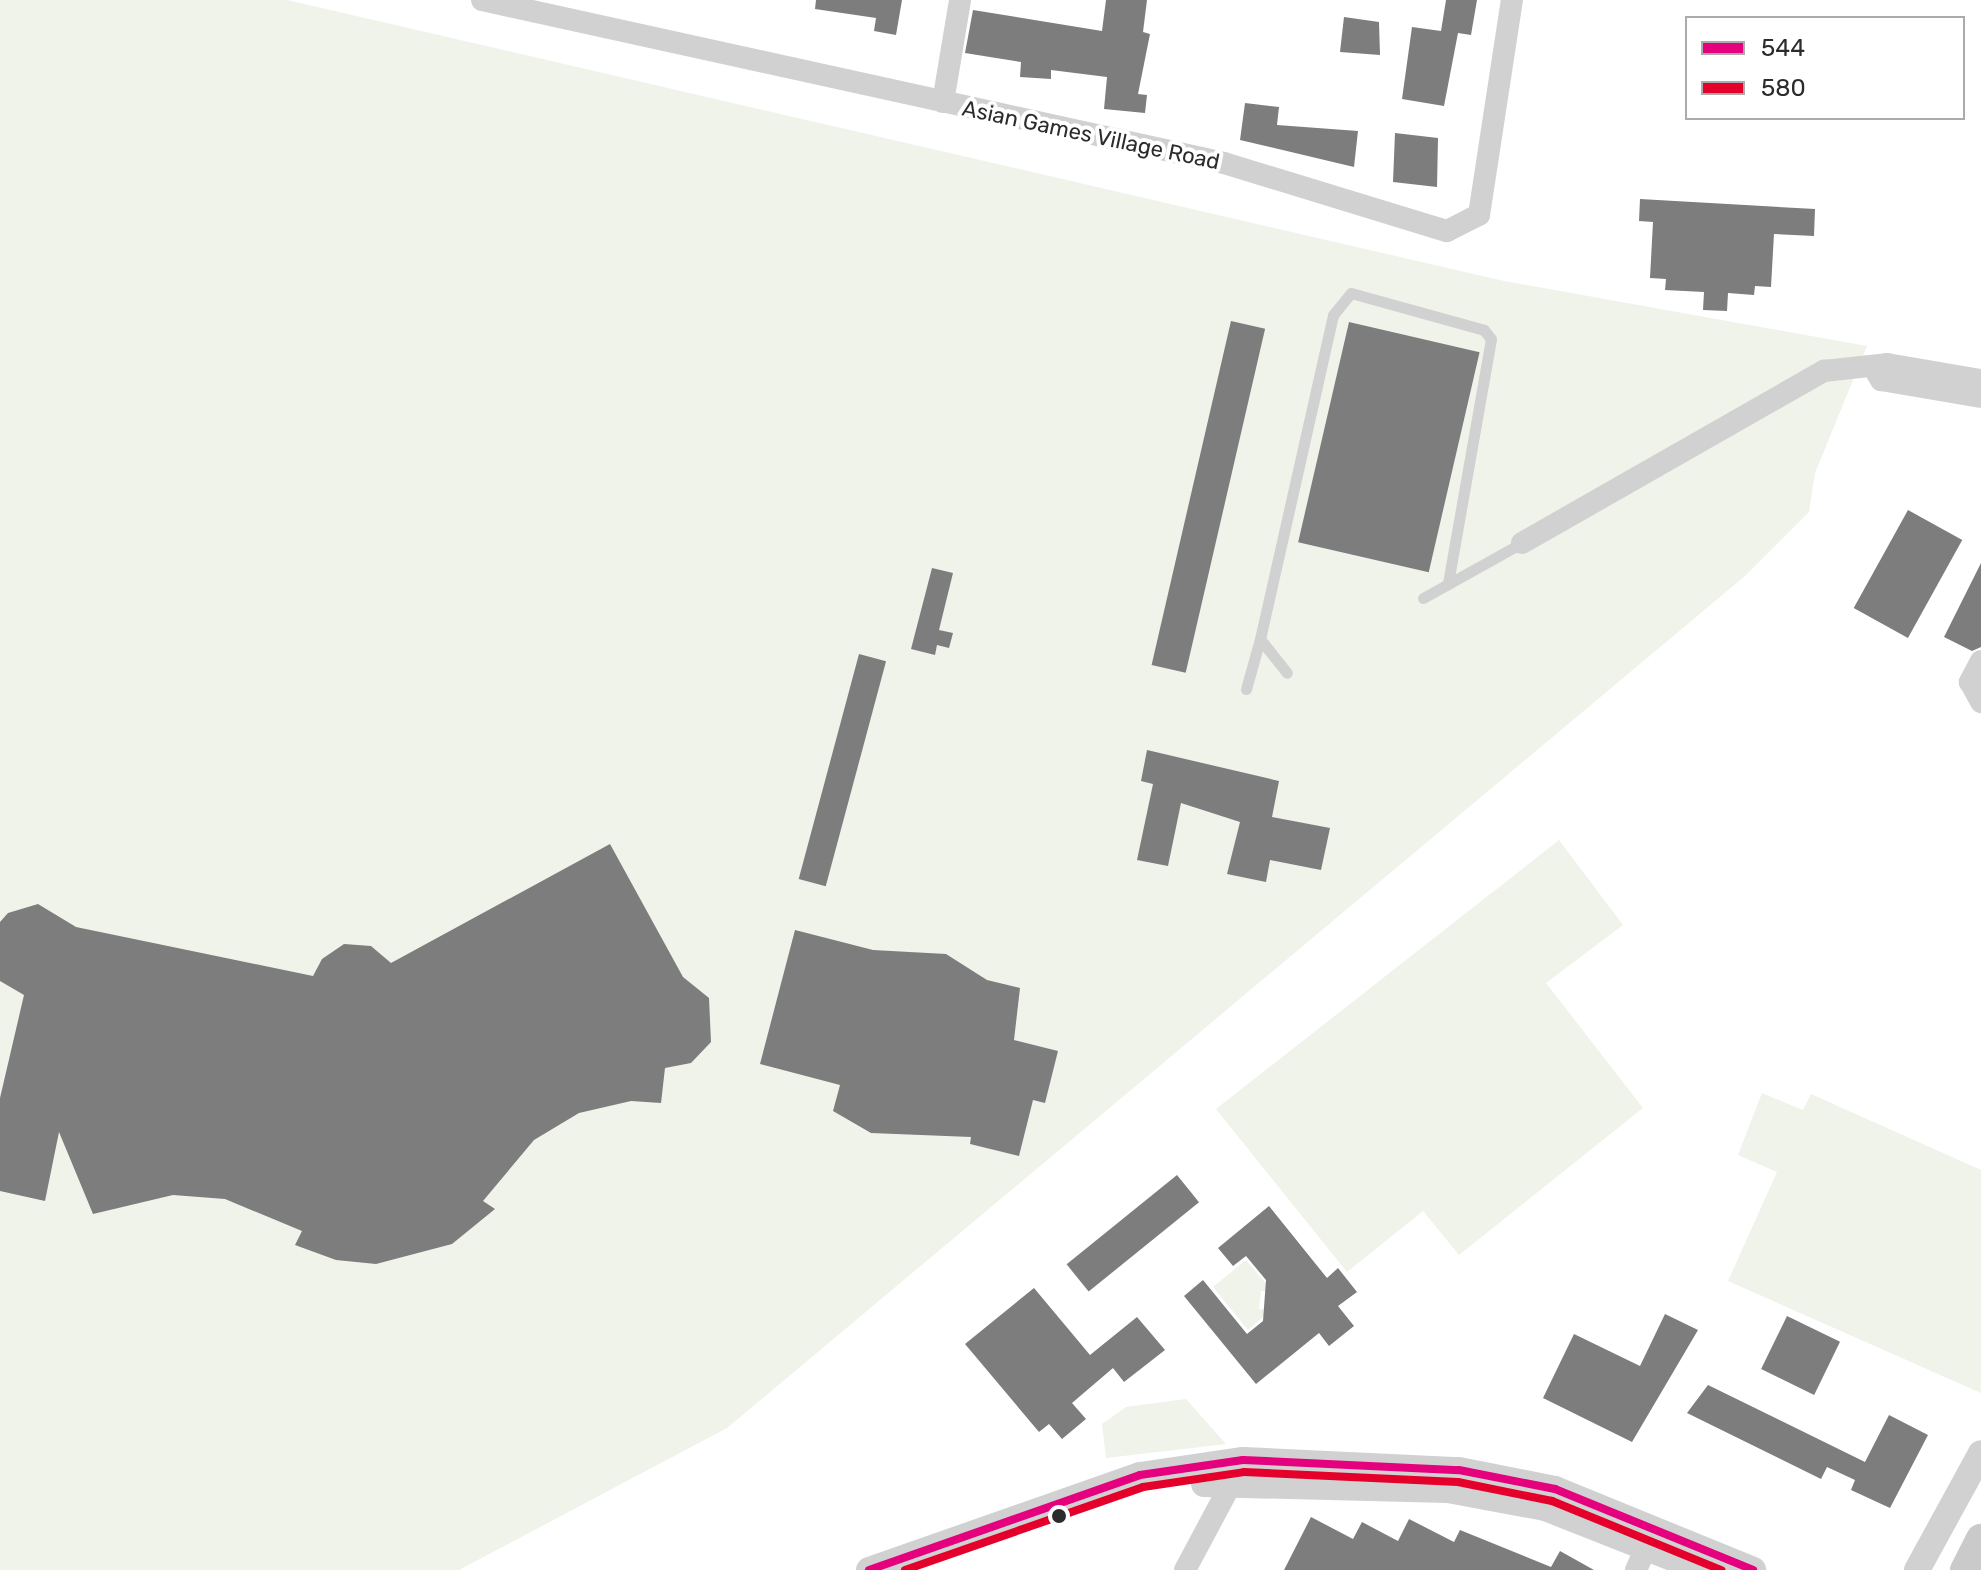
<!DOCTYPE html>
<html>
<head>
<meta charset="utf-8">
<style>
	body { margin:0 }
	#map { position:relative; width:1981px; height:1570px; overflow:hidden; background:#fff; font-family:Rubik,sans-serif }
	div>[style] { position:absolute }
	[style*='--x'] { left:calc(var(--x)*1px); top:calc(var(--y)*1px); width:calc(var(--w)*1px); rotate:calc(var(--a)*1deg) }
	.green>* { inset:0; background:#eff3ea }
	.building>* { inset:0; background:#7d7d7d; transform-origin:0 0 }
	.service>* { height:11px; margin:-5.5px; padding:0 5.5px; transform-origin:5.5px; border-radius:5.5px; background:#d1d1d1 }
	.minor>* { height:22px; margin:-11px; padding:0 11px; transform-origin:11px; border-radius:11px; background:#d1d1d1 }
	.tertiary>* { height:26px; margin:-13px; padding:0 13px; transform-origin:13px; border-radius:13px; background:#d1d1d1 }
	.secondary>* { height:30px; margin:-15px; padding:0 15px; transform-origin:15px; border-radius:15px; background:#cacaca }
	.bus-1>* { height:8px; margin:-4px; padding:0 4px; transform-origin:4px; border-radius:4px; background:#e5007d }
	.bus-2>* { height:8px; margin:-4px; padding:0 4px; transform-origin:4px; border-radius:4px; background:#e4002b }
	.dots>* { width:22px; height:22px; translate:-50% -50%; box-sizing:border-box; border:4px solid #fff; border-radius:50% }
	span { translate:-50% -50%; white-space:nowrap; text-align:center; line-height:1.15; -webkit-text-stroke:8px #fff; paint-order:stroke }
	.street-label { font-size:22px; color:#2c2c2c }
	.legend { position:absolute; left:1685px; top:16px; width:280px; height:104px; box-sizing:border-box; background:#fff; border:2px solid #ababab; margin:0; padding:10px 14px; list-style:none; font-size:24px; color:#2c2c2c }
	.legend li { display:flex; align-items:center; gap:16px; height:40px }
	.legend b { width:40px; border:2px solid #ababab }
</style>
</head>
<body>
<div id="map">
	<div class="green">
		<i style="clip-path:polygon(0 0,287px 0,1504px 281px,1867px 346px,1815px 473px,1809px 512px,1745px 576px,727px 1428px,459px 1570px,0 1570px)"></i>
		<i style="clip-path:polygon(1559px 840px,1623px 925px,1546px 983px,1643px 1108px,1459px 1255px,1423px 1211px,1347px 1272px,1216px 1109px)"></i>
		<i style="clip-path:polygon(1762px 1093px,1803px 1110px,1811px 1094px,1981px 1170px,1981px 1393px,1728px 1281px,1777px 1172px,1738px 1155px)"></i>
		<i style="clip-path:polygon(1246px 1260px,1273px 1292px,1261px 1291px,1259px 1309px,1271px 1310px,1248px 1330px,1213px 1287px)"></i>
		<i style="clip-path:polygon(1186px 1399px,1226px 1444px,1106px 1458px,1102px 1424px,1126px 1407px)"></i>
	</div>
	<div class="building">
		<i style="clip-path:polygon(816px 0,902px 0,896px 35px,874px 31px,876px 18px,815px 9px)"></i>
		<i style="clip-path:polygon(1106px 0,1147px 0,1143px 32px,1150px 34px,1138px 94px,1147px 95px,1145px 113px,1104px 109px,1107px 77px,1051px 70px,1051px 79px,1020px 77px,1021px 62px,965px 53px,973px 10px,1102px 31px)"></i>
		<i style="clip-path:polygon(1446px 0,1477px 0,1471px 35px,1458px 33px,1444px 106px,1402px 99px,1412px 27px,1441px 31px)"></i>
		<i style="clip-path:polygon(1344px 17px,1379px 22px,1380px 55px,1340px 52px)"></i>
		<i style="clip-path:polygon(1245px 103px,1279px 107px,1277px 125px,1358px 131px,1354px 167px,1240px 140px)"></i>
		<i style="clip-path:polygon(1395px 133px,1438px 138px,1437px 187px,1393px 182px)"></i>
		<i style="clip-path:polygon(1640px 199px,1815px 209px,1814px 236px,1774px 234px,1771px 287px,1755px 286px,1754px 295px,1728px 293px,1727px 311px,1703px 310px,1704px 292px,1665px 290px,1666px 279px,1650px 278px,1653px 222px,1639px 221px)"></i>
		<i style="left:1231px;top:321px;width:35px;height:353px;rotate:13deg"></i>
		<i style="left:1349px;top:322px;width:134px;height:226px;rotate:13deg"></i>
		<i style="left:1908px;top:510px;width:62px;height:112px;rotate:29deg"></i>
		<i style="clip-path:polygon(1981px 563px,1981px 647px,1972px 651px,1944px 637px)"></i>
		<i style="clip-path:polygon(932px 568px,953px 573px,939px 630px,953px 633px,949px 648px,937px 645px,935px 655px,911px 649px)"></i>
		<i style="left:859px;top:654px;width:28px;height:233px;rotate:15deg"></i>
		<i style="clip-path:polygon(1147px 750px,1279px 781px,1272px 817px,1330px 828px,1321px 870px,1270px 860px,1266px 882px,1227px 874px,1240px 822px,1181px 803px,1168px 866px,1137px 860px,1153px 784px,1141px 781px)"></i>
		<i style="clip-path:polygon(610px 844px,683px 977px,709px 998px,711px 1042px,691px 1063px,665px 1068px,661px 1103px,631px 1101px,579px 1113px,534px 1140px,483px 1201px,495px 1209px,452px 1244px,376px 1264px,336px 1260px,295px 1245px,302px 1231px,225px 1199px,173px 1195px,93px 1214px,59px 1132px,45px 1201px,0 1191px,0 1098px,24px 995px,0 981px,0 922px,8px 913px,38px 904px,76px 927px,313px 976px,322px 959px,344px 944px,371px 946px,391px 963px)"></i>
		<i style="clip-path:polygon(795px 930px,873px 950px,946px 954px,987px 980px,1020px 988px,1014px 1040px,1058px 1051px,1045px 1103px,1033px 1100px,1019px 1156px,970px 1144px,971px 1137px,871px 1133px,833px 1111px,840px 1085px,760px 1064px)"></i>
		<i style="left:1177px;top:1175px;width:35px;height:142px;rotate:51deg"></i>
		<i style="clip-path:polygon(1269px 1206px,1327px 1278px,1338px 1268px,1357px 1292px,1338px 1306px,1354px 1326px,1329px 1346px,1319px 1333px,1256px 1384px,1184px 1296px,1203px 1280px,1247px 1334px,1263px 1321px,1266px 1280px,1246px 1256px,1233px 1266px,1218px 1248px)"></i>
		<i style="clip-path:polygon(1034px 1288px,1090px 1355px,1137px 1317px,1165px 1350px,1124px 1382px,1113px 1368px,1072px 1403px,1086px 1419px,1062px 1439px,1049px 1424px,1039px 1432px,965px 1344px)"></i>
		<i style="clip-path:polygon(1665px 1314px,1698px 1330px,1632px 1442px,1543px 1398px,1574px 1334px,1640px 1366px)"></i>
		<i style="left:1787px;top:1316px;width:59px;height:59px;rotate:26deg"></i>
		<i style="clip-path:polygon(1708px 1385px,1865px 1462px,1889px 1415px,1928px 1435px,1890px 1508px,1851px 1490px,1855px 1480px,1827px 1467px,1821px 1479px,1687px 1413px)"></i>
		<i style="clip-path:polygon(1311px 1517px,1353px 1539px,1362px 1522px,1398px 1541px,1409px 1519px,1454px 1542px,1460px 1530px,1551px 1567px,1560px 1551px,1594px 1570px,1284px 1570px)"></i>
	</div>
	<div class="service">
		<i style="--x:1423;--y:598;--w:113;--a:-29.1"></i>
		<i style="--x:1260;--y:639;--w:332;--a:-77.3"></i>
		<i style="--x:1333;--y:315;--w:28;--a:-51"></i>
		<i style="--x:1351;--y:293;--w:138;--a:15.5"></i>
		<i style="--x:1484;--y:330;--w:11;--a:52"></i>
		<i style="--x:1491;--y:339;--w:249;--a:100"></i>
		<i style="--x:1246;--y:689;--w:52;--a:-74.4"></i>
		<i style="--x:1260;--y:639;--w:43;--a:51.5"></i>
	</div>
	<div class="minor">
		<i style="--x:482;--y:0;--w:760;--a:12.39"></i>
		<i style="--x:1224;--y:163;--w:233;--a:17"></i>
		<i style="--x:1447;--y:231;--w:36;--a:-27"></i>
		<i style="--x:1479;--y:215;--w:218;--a:-81.3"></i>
		<i style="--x:943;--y:102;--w:103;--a:-80.5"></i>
		<i style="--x:1875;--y:370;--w:12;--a:59"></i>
		<i style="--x:1881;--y:380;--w:101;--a:9.6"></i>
		<i style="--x:1522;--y:543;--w:348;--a:-29.7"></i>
		<i style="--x:1824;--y:371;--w:63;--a:-6.3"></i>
		<i style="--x:1887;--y:364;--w:95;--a:9.7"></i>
		<i style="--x:1981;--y:661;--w:24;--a:118"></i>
		<i style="--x:1970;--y:682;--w:23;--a:61"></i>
		<i style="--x:1185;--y:1570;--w:102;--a:-61.9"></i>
		<i style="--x:1636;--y:1570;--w:27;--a:-66"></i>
	</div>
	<div class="tertiary">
		<i style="--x:1204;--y:1484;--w:244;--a:1.4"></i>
		<i style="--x:1448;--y:1490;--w:99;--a:10.5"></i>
		<i style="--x:1545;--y:1508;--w:169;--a:21.5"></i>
		<i style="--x:869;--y:1570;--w:287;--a:-19.3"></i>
		<i style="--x:1140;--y:1475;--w:104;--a:-8.3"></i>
		<i style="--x:1243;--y:1460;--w:216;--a:2.7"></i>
		<i style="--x:1459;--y:1470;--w:98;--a:11.2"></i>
		<i style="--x:1555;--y:1489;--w:214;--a:22.2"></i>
		<i style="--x:1917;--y:1570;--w:133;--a:-61.3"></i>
	</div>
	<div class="secondary">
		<i style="--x:1965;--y:1570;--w:35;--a:-63"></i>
	</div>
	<div class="bus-1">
		<i style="--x:869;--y:1570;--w:287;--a:-19.3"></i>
		<i style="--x:1140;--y:1475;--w:104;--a:-8.3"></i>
		<i style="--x:1243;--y:1460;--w:216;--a:2.7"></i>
		<i style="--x:1459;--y:1470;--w:98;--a:11.2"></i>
		<i style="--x:1555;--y:1489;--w:214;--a:22.2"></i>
	</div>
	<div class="bus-2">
		<i style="--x:905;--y:1570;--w:252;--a:-19.2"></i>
		<i style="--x:1143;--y:1487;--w:102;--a:-8.4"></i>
		<i style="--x:1244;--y:1472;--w:214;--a:2.7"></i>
		<i style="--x:1458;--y:1482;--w:96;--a:11.4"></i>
		<i style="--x:1552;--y:1501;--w:183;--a:22.2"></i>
	</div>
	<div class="dots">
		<i style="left:1059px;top:1516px;background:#2c2c2c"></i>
	</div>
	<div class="street-label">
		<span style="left:1091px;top:135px;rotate:12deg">Asian Games Village Road</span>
	</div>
	<ul class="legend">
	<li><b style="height:10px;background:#e5007d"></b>544</li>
	<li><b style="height:10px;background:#e4002b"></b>580</li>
	</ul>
</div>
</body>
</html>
